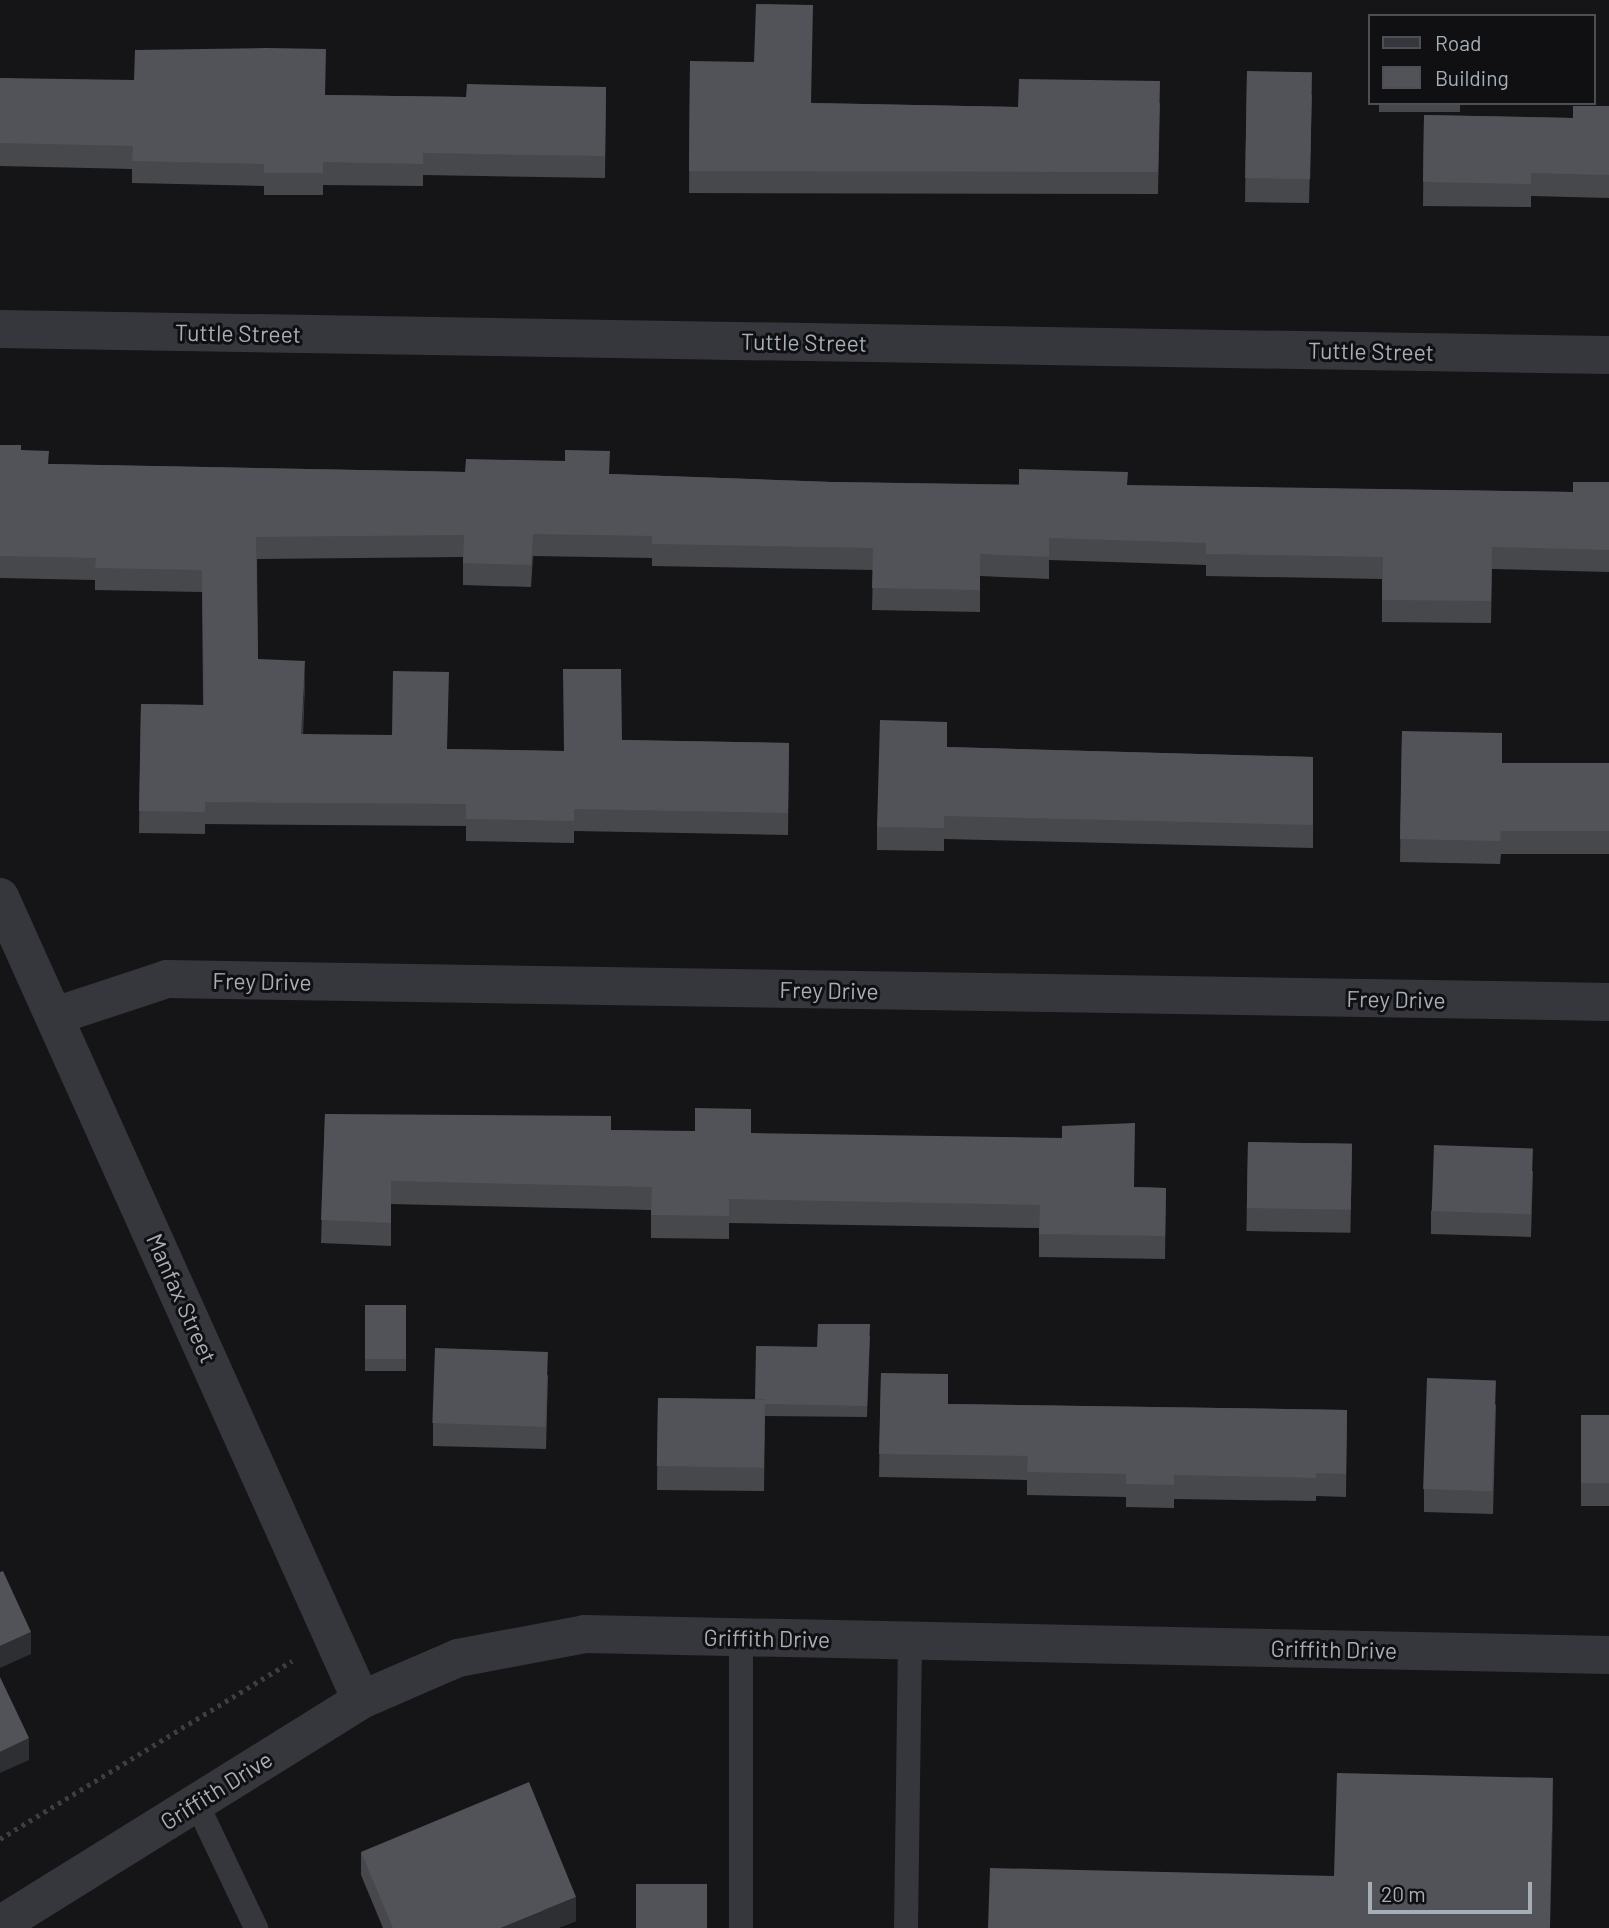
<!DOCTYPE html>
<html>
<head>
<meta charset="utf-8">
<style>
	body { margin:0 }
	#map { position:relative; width:1609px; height:1928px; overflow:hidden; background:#151517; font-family:Barlow,sans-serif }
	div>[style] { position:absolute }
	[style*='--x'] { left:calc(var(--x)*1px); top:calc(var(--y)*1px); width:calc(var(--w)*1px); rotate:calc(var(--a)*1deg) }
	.path>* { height:4.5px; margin-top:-2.25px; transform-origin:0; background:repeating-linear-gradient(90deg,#3b3f43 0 3.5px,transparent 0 8.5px) }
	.service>* { height:24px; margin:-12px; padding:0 12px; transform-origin:12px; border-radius:12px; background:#36373c }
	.minor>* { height:38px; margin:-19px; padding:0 19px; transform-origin:19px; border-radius:19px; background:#36373c }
	.tertiary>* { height:38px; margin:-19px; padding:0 19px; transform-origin:19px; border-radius:19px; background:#36373c }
	.wall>* { inset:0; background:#46484c; transform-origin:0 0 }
	.shaded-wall>* { inset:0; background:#2e2f32 }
	.building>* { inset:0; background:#515358; transform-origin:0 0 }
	span { translate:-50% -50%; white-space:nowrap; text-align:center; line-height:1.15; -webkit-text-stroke:6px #101012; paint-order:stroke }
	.street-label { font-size:23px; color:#a6aeb8 }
	.legend { position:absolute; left:1368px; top:14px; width:228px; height:91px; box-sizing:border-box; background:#101012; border:2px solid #4c4f54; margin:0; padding:9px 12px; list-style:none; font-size:21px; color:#a6aeb8 }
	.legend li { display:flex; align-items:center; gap:14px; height:35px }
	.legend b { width:35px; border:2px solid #4c4f54 }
	.scale { position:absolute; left:1368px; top:1882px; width:164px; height:32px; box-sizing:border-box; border:4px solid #a6aeb8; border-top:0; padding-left:9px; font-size:21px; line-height:24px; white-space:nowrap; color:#a6aeb8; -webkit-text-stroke:5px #101012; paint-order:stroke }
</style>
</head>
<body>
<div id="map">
	<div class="path">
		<i style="--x:0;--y:1839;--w:342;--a:-31.4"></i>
	</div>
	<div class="service">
		<i style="--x:196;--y:1802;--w:140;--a:64.5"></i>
		<i style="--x:741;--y:1928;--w:290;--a:-90"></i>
		<i style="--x:906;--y:1928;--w:287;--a:-89.2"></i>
	</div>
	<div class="minor">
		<i style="--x:0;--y:329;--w:1609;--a:0.93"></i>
		<i style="--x:0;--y:897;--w:880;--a:65.79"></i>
		<i style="--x:55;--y:1016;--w:118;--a:-18.3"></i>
		<i style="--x:167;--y:979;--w:1442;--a:0.91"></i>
	</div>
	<div class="tertiary">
		<i style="--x:0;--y:1925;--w:425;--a:-31.9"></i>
		<i style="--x:361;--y:1700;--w:106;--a:-23.4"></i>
		<i style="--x:458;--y:1658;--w:129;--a:-10.7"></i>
		<i style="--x:585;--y:1634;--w:1024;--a:1.17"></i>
	</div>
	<div class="wall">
		<i style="clip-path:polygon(690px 61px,812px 103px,1018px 107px,1160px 103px,1158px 194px,689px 193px)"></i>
		<i style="clip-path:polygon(1247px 71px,1312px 95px,1309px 203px,1245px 202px)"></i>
		<i style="clip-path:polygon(0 78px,326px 95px,466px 97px,606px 87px,605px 178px,423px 175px,423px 186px,323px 185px,323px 195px,264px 195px,264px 186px,132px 183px,132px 169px,0 166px)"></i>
		<i style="left:1379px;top:103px;width:81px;height:9px"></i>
		<i style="clip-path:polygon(1609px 106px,1609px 198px,1531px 196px,1531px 207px,1423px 206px,1424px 115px,1573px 118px)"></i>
		<i style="clip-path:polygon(0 445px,49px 464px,465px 472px,610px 474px,832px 482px,1573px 492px,1609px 482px,1609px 572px,1492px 569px,1491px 623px,1382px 622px,1382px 579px,1206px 576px,1206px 565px,1049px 560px,1049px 579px,980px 576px,980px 612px,872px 610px,873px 570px,652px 566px,652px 558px,533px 556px,531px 587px,463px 585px,463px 557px,257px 559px,258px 659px,305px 683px,303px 734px,448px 749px,563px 751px,622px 740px,789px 743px,788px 835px,574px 831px,574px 843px,466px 841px,466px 826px,205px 824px,205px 834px,139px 833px,141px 704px,203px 705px,202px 592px,95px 590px,95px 580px,0 578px)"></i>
		<i style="clip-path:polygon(1402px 731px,1502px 763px,1609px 763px,1609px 854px,1501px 854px,1500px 864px,1400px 862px)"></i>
		<i style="clip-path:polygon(947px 747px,1313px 757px,1313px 848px,944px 839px,944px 851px,877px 850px,877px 827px)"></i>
		<i style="clip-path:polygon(325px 1114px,611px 1130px,751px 1133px,1134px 1187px,1166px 1188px,1165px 1259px,1039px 1257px,1039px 1228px,729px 1223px,729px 1239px,651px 1238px,651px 1210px,391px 1204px,391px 1246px,321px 1243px)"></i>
		<i style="left:1248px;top:1142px;width:104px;height:89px;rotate:1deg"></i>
		<i style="clip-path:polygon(1533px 1171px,1531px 1237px,1431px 1234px,1431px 1211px)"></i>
		<i style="left:365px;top:1305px;width:41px;height:66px"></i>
		<i style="clip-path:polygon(870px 1336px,867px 1417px,765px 1416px,764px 1491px,657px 1490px,658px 1398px,755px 1399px,817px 1347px)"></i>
		<i style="clip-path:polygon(881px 1373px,948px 1404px,1347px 1410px,1346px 1497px,1316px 1496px,1316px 1501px,1174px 1499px,1174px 1508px,1126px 1507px,1126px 1497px,1027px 1495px,1027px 1480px,879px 1477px)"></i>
		<i style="clip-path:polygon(548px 1375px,546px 1449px,433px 1446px,433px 1423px)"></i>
		<i style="clip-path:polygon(1496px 1404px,1493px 1514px,1424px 1512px,1424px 1489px)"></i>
		<i style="left:1581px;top:1415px;width:28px;height:91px"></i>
		<i style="clip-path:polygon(361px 1852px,576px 1921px,558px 1928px,383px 1928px,361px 1875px)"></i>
	</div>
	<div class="shaded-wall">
		<i style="clip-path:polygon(305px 661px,305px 683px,301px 756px,301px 734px)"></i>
		<i style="clip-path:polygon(31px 1632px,31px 1654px,0 1668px,0 1646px)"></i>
		<i style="clip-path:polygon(29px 1738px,29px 1760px,0 1773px,0 1752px)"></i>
		<i style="clip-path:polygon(1553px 1778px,1553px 1820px,1550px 1928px)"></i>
		<i style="clip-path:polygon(576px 1897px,576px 1921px,558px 1928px,500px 1928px)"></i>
	</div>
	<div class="building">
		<i style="clip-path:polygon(756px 4px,813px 5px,811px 103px,1018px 107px,1019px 79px,1160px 81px,1158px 172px,689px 171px,690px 61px,754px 62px)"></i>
		<i style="clip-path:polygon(266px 48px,326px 49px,325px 95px,466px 97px,467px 84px,606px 87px,605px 156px,423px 153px,423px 164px,323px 162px,323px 173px,264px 173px,264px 164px,132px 161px,133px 146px,0 143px,0 78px,134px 80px,135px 50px)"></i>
		<i style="left:1247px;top:71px;width:65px;height:107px;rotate:1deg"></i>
		<i style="clip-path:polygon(1573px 106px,1609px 106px,1609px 175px,1531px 173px,1531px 184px,1423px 182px,1424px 115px,1573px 118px)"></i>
		<i style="clip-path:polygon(0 445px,21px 445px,21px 450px,49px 451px,48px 464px,465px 472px,466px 459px,565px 461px,565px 450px,610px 451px,609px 474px,832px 482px,1019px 485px,1019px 469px,1128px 472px,1127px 485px,1573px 492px,1573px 482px,1609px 482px,1609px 550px,1492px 547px,1491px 601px,1382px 600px,1383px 557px,1206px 554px,1206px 543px,1049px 538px,1049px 557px,980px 554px,980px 590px,872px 588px,873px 548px,652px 544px,652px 536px,533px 534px,531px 565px,463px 563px,464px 535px,256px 537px,258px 659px,305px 661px,301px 734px,392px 735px,393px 671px,449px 672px,447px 749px,564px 751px,563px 669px,621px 669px,622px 740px,789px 743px,788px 813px,574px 809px,574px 821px,466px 819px,466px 804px,205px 802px,205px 812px,139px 811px,141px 704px,204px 705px,202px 570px,95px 568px,96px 558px,0 556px)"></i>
		<i style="clip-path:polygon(880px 720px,947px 722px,947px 747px,1313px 757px,1313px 825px,944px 816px,944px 828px,877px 827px)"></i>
		<i style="clip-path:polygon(1402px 731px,1502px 733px,1502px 763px,1609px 763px,1609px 831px,1501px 831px,1500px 841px,1400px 839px)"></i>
		<i style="clip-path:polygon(695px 1108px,751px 1109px,751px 1133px,1062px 1138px,1062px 1126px,1135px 1123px,1134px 1187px,1166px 1188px,1165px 1236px,1039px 1234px,1040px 1205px,729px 1199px,729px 1216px,651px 1215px,652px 1187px,391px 1181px,391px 1223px,321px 1220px,325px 1114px,611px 1116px,611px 1130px,695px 1131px)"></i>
		<i style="left:1248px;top:1142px;width:104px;height:66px;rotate:1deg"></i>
		<i style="left:1434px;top:1145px;width:99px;height:66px;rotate:2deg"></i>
		<i style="left:365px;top:1305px;width:41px;height:54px"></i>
		<i style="clip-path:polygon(818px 1324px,870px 1324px,867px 1406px,765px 1404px,765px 1399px,755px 1399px,756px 1346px,817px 1347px)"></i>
		<i style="left:435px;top:1348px;width:113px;height:75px;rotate:2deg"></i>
		<i style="clip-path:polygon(881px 1373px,948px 1374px,948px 1404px,1347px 1410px,1346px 1474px,1316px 1473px,1316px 1478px,1174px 1475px,1174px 1485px,1126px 1484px,1126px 1474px,1027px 1472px,1028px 1456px,879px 1454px)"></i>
		<i style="left:1427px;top:1378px;width:69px;height:111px;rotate:2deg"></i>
		<i style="left:658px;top:1398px;width:107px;height:68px;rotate:1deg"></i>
		<i style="left:1581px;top:1415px;width:28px;height:68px"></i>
		<i style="clip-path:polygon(3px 1571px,31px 1632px,0 1646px,0 1572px)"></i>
		<i style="clip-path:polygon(0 1677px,29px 1738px,0 1752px)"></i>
		<i style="clip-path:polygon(1337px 1773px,1553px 1778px,1550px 1928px,988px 1928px,990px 1868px,1334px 1876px)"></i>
		<i style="clip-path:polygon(529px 1782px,576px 1897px,500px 1928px,393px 1928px,361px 1852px)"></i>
		<i style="left:636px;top:1884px;width:71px;height:44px"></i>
	</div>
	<div class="street-label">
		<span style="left:238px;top:333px;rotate:1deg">Tuttle Street</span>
		<span style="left:804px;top:342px;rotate:1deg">Tuttle Street</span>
		<span style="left:1371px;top:351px;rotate:1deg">Tuttle Street</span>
		<span style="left:262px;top:981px;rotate:1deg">Frey Drive</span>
		<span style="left:829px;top:990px;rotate:1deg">Frey Drive</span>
		<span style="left:1396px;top:999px;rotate:1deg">Frey Drive</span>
		<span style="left:182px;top:1298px;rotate:66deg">Manfax Street</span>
		<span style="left:767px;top:1638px;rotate:1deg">Griffith Drive</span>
		<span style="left:1334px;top:1649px;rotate:1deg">Griffith Drive</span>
		<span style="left:216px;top:1790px;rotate:-32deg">Griffith Drive</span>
	</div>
	<ul class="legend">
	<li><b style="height:9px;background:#36373c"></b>Road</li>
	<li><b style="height:19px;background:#515358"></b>Building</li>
	</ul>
	<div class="scale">20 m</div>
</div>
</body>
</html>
